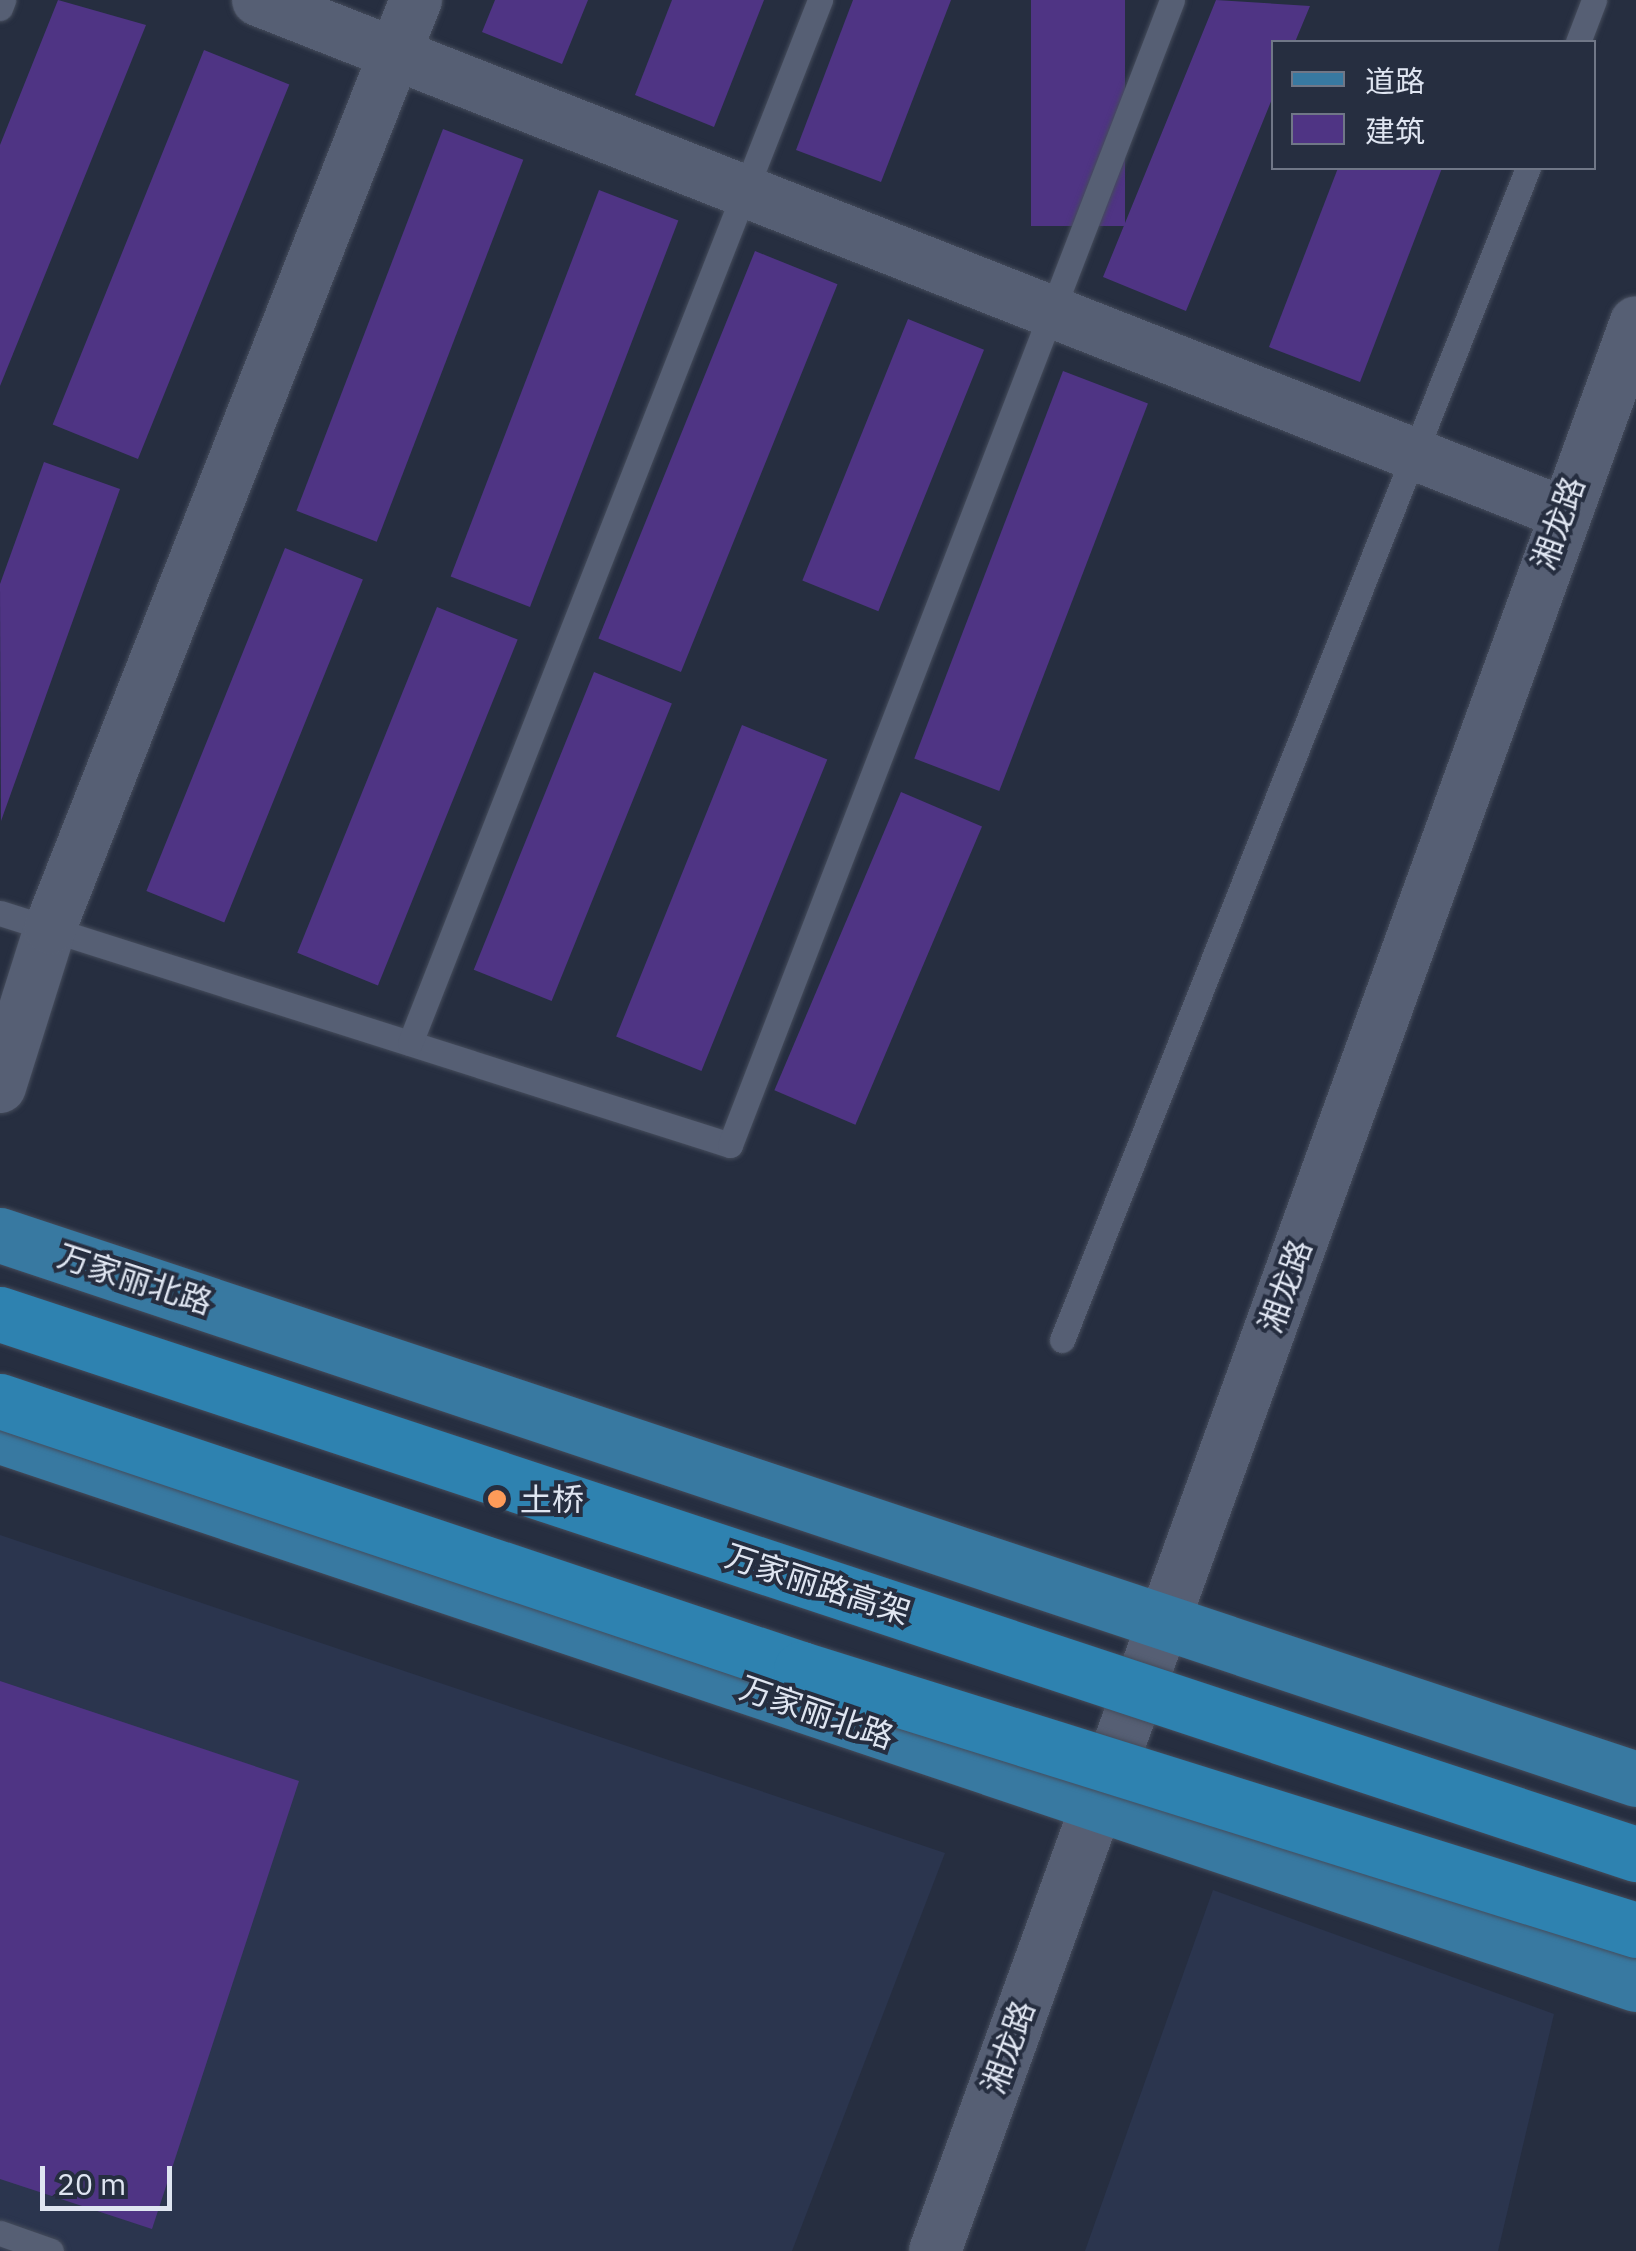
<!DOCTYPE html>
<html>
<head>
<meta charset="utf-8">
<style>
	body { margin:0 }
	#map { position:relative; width:1636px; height:2251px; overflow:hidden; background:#262e40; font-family:"IBM Plex Sans","Noto Sans SC",sans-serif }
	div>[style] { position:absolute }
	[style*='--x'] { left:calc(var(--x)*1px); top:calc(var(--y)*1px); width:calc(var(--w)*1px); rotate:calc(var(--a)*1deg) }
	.built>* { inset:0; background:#2b354e }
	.building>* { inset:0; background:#4f3484; transform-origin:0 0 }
	.roads { filter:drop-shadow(0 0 2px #454c5b) drop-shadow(0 0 2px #454c5b) }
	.service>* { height:25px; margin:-12.5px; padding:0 12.5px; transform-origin:12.5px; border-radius:12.5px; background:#565f74 }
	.minor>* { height:52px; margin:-26px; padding:0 26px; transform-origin:26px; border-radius:26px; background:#565f74 }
	.primary>* { height:55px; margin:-27.5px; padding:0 27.5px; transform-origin:27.5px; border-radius:27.5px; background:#3879a1 }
	.bridges { filter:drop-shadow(0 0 2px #454c5b) drop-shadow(0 0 2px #454c5b) }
	.trunk-bridge>* { height:55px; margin:-27.5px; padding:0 27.5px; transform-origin:27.5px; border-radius:27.5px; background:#2e82b0 }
	.dots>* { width:28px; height:28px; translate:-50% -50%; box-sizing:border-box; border:5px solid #262e40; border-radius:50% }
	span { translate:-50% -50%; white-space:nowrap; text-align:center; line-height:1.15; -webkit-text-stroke:8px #262e40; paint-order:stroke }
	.street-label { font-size:32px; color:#dfe5f1 }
	.poi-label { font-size:32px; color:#dfe5f1 }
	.left { translate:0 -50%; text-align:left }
	.legend { position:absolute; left:1271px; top:40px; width:325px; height:130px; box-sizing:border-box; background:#262e40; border:2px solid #707787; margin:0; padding:12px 18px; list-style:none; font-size:30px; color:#dfe5f1 }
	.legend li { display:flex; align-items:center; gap:20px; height:50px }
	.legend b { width:50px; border:2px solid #707787 }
	.scale { position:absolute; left:40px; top:2166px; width:132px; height:45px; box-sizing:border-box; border:5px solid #dfe5f1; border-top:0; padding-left:12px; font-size:30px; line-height:35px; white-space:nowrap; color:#dfe5f1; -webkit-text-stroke:8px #262e40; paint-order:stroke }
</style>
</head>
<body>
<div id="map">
	<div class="built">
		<i style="clip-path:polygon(0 1535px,945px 1853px,792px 2251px,0 2251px)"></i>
		<i style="clip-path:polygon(1213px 1890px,1554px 2014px,1498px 2251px,1085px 2251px)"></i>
	</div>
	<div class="building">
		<i style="clip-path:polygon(58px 0,146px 25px,0 386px,0 145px)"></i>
		<i style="clip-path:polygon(495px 0,588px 0,562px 64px,482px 32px)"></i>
		<i style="clip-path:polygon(672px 0,764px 0,714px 127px,635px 95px)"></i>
		<i style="clip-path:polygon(853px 0,951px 0,881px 182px,796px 150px)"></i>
		<i style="left:1031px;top:0;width:94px;height:226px"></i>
		<i style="clip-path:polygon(1216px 0,1310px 6px,1295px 42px,1274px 42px,1274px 94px,1186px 311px,1103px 277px)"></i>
		<i style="left:204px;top:50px;width:92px;height:404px;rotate:22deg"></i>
		<i style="left:443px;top:129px;width:86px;height:409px;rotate:21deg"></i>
		<i style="clip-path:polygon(1338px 168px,1442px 168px,1360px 382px,1269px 347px)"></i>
		<i style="left:599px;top:190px;width:85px;height:414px;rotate:21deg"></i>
		<i style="left:755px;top:251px;width:89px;height:418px;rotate:22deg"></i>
		<i style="left:908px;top:319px;width:82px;height:282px;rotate:22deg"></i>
		<i style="left:1063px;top:371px;width:91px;height:415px;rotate:21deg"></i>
		<i style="clip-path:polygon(44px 462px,120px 489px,1px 821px,0 584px)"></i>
		<i style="left:285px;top:548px;width:84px;height:370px;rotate:22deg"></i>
		<i style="left:437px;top:607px;width:87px;height:373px;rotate:22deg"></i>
		<i style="left:594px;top:672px;width:84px;height:321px;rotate:22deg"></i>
		<i style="left:742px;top:725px;width:92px;height:336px;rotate:22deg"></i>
		<i style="left:901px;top:792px;width:88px;height:324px;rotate:23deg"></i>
		<i style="clip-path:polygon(0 1681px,299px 1781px,152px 2229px,0 2179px)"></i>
	</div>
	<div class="roads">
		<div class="service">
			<i style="--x:0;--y:8;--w:9;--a:-69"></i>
			<i style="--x:1578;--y:42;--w:45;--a:-69.1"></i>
			<i style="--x:0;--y:913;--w:766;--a:17.63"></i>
			<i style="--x:730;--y:1145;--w:1227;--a:-68.89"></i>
			<i style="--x:410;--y:1043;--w:1121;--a:-68.54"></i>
			<i style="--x:1062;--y:1340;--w:1261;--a:-68.32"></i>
			<i style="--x:0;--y:2233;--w:54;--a:19.4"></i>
		</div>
		<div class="minor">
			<i style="--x:258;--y:0;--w:1400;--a:21.45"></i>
			<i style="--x:0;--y:1087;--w:167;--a:-72.5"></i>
			<i style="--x:50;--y:928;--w:998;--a:-68.48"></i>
			<i style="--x:935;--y:2251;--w:2052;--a:-70.03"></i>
		</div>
		<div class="primary">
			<i style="--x:0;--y:1235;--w:1724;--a:18.39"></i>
			<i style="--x:0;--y:1436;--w:1725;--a:18.52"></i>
		</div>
	</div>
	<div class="bridges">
		<div class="trunk-bridge">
			<i style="--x:0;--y:1314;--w:1723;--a:18.27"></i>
			<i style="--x:0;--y:1401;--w:845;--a:18.5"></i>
			<i style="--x:801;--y:1669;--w:875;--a:17.36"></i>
		</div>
	</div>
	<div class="dots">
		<i style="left:497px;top:1499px;background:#fe9b59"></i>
	</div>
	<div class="street-label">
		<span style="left:1558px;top:523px;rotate:-70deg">湘龙路</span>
		<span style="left:135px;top:1279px;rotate:18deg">万家丽北路</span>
		<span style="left:1285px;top:1286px;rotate:-70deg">湘龙路</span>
		<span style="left:818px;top:1584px;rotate:18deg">万家丽路高架</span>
		<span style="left:817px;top:1712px;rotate:19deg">万家丽北路</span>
		<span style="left:1008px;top:2047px;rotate:-70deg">湘龙路</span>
	</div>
	<div class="poi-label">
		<span class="left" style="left:520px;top:1499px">土桥</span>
	</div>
	<ul class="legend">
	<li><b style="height:12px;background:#3879a1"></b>道路</li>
	<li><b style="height:28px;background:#4f3484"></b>建筑</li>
	</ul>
	<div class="scale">20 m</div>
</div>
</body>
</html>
